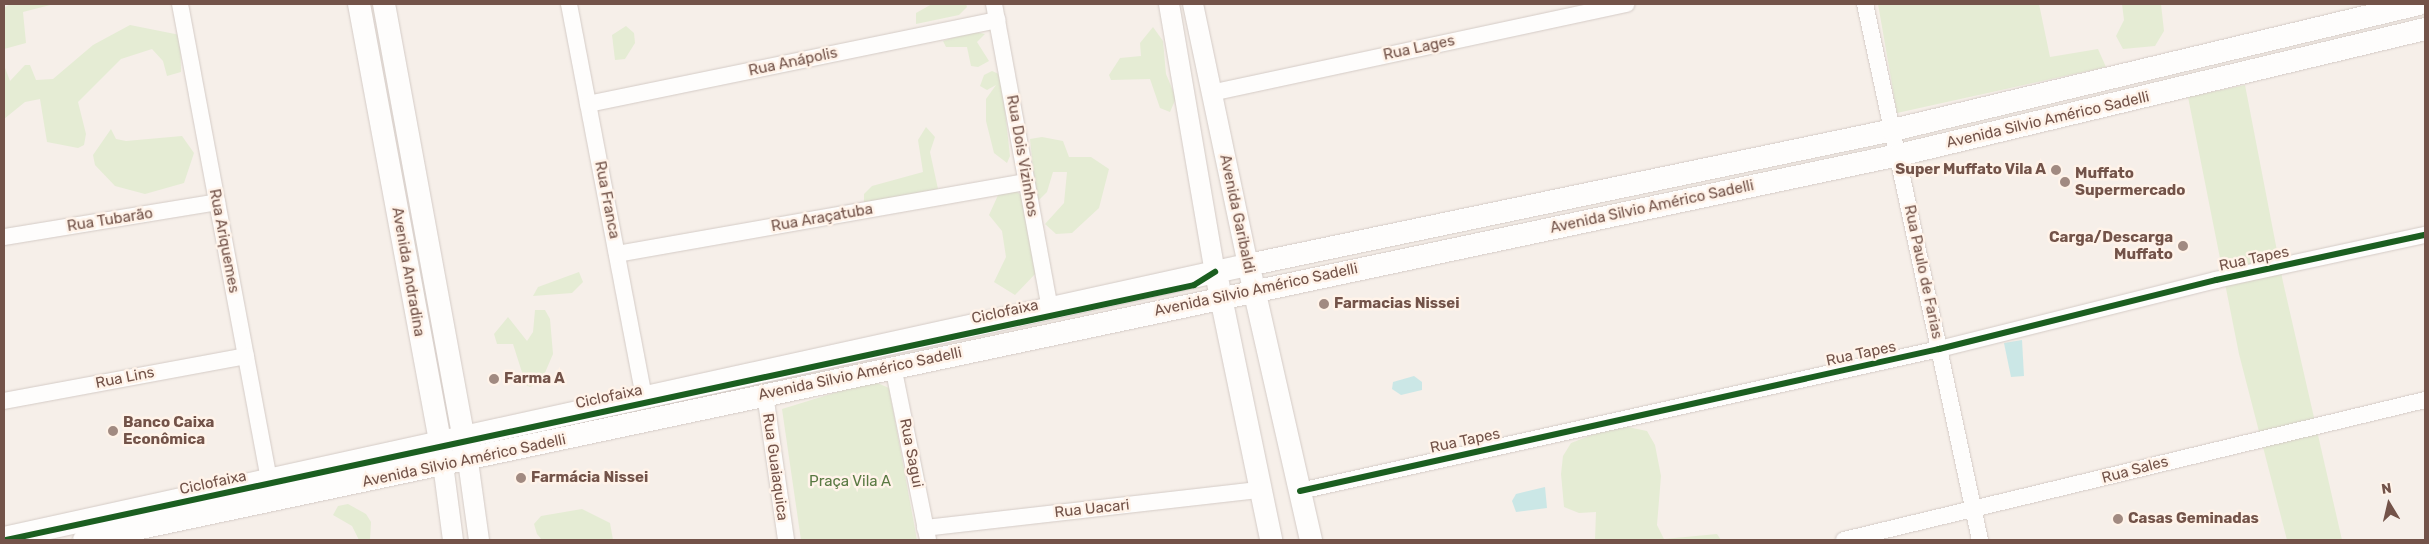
<!DOCTYPE html>
<html>
<head>
<meta charset="utf-8">
<style>
	body { margin:0 }
	#map { position:relative; width:2429px; height:544px; overflow:hidden; background:#f6efe9; font-family:Rubik,sans-serif }
	div>[style] { position:absolute }
	[style*='--x'] { left:calc(var(--x)*1px); top:calc(var(--y)*1px); width:calc(var(--w)*1px); rotate:calc(var(--a)*1deg) }
	.green>* { inset:0; background:#e5ecd4 }
	.water>* { inset:0; background:#cbe7e6 }
	.roads { filter:drop-shadow(0 0 1px #d4cbc6) drop-shadow(0 0 1px #d4cbc6) }
	.minor>* { height:16px; margin:-8px; padding:0 8px; transform-origin:8px; border-radius:8px; background:#fefdfc }
	.tertiary>* { height:20px; margin:-10px; padding:0 10px; transform-origin:10px; border-radius:10px; background:#fefdfc }
	.secondary>* { height:22px; margin:-11px; padding:0 11px; transform-origin:11px; border-radius:11px; background:#fefdfc }
	.cycleway>* { height:6px; margin:-3px; padding:0 3px; transform-origin:3px; border-radius:3px; background:#1b5e20 }
	.dots>* { width:14px; height:14px; translate:-50% -50%; box-sizing:border-box; border:2px solid #fff3e9; border-radius:50% }
	span { translate:-50% -50%; white-space:nowrap; text-align:center; line-height:1.15; -webkit-text-stroke:5px #fff3e9; paint-order:stroke }
	.street-label { font-size:15px; color:#735349 }
	.poi-label { font-size:15px; color:#735349; font-weight:700 }
	.right { translate:-100% -50%; text-align:right }
	.left { translate:0 -50%; text-align:left }
	.park-label { font-size:15px; color:#597942 }
	.frame { position:absolute; inset:0; border:5px solid #735349; pointer-events:none }
	.north { position:absolute; left:2364px; top:479px; width:50px; height:50px; -webkit-text-stroke:4px #fff3e9; paint-order:stroke; rotate:351deg; font-size:14px; font-weight:700; line-height:20px; text-align:center; color:#735349 }
	.north::after { content:''; display:block; margin:auto; width:18px; height:22px; background:#735349; clip-path:polygon(50% 0,100% 100%,50% 72%,0 100%) }
</style>
</head>
<body>
<div id="map">
	<div class="green">
		<i style="clip-path:polygon(10px 4px,54px 4px,23px 12px,26px 43px,4px 49px,4px 8px)"></i>
		<i style="clip-path:polygon(932px 4px,966px 4px,967px 7px,959px 15px,916px 24px,916px 13px)"></i>
		<i style="clip-path:polygon(1878px 4px,2039px 4px,2050px 57px,2098px 49px,2106px 67px,1897px 113px)"></i>
		<i style="clip-path:polygon(2122px 4px,2161px 4px,2164px 31px,2155px 46px,2123px 49px,2116px 36px,2124px 20px)"></i>
		<i style="clip-path:polygon(130px 25px,180px 35px,181px 72px,167px 76px,163px 61px,152px 49px,121px 59px,78px 102px,86px 134px,84px 145px,78px 148px,47px 142px,40px 99px,25px 102px,4px 119px,4px 65px,10px 81px,25px 65px,30px 65px,36px 80px,53px 79px,93px 45px)"></i>
		<i style="clip-path:polygon(626px 26px,634px 33px,635px 43px,625px 59px,615px 60px,612px 35px)"></i>
		<i style="clip-path:polygon(1153px 27px,1163px 41px,1166px 74px,1176px 98px,1170px 112px,1160px 108px,1150px 79px,1111px 80px,1109px 75px,1120px 58px,1141px 56px,1140px 43px)"></i>
		<i style="clip-path:polygon(971px 31px,985px 34px,977px 42px,989px 61px,978px 67px,971px 66px,967px 47px,946px 47px,943px 41px)"></i>
		<i style="clip-path:polygon(992px 71px,1001px 75px,1010px 156px,1007px 163px,994px 153px,986px 121px,986px 99px,996px 85px,987px 90px,980px 86px,984px 75px)"></i>
		<i style="clip-path:polygon(2245px 85px,2283px 282px,2342px 540px,2287px 540px,2239px 354px,2188px 97px)"></i>
		<i style="clip-path:polygon(926px 127px,935px 137px,930px 152px,938px 189px,864px 203px,864px 194px,872px 186px,923px 172px,918px 140px)"></i>
		<i style="clip-path:polygon(111px 129px,116px 139px,126px 141px,182px 136px,194px 153px,184px 183px,145px 194px,115px 186px,95px 165px,93px 155px)"></i>
		<i style="clip-path:polygon(1042px 137px,1063px 141px,1069px 157px,1091px 157px,1109px 169px,1099px 208px,1072px 233px,1056px 234px,1045px 224px,1064px 203px,1067px 172px,1053px 172px,1047px 192px,1039px 200px,1036px 196px,1030px 139px)"></i>
		<i style="clip-path:polygon(1015px 190px,1023px 197px,1037px 272px,1015px 295px,994px 282px,1006px 257px,1002px 231px,989px 215px,999px 193px)"></i>
		<i style="clip-path:polygon(579px 272px,583px 282px,572px 293px,533px 296px,538px 287px)"></i>
		<i style="clip-path:polygon(535px 310px,545px 310px,550px 319px,553px 354px,541px 382px,530px 387px,526px 385px,513px 344px,497px 344px,494px 334px,508px 317px,527px 341px,533px 332px)"></i>
		<i style="clip-path:polygon(873px 381px,889px 388px,917px 540px,801px 540px,782px 409px)"></i>
		<i style="clip-path:polygon(1618px 425px,1647px 431px,1655px 445px,1661px 476px,1657px 525px,1664px 539px,1717px 534px,1721px 540px,1595px 540px,1596px 512px,1579px 513px,1564px 507px,1561px 474px,1563px 456px,1571px 443px)"></i>
		<i style="clip-path:polygon(348px 504px,366px 514px,371px 522px,370px 540px,359px 540px,352px 526px,333px 515px,338px 506px)"></i>
		<i style="clip-path:polygon(582px 509px,610px 523px,613px 540px,542px 540px,537px 534px,534px 524px,541px 516px)"></i>
	</div>
	<div class="water">
		<i style="clip-path:polygon(2022px 340px,2024px 376px,2011px 377px,2004px 343px)"></i>
		<i style="clip-path:polygon(1414px 376px,1422px 382px,1422px 390px,1401px 395px,1392px 389px,1393px 382px)"></i>
		<i style="clip-path:polygon(1545px 487px,1547px 508px,1516px 512px,1512px 501px,1516px 494px)"></i>
	</div>
	<div class="roads">
		<div class="minor">
			<i style="--x:180;--y:4;--w:482;--a:79.4"></i>
			<i style="--x:569;--y:4;--w:400;--a:79.2"></i>
			<i style="--x:994;--y:4;--w:310;--a:79.6"></i>
			<i style="--x:1865;--y:4;--w:548;--a:77.89"></i>
			<i style="--x:1211;--y:93;--w:425;--a:-12.1"></i>
			<i style="--x:588;--y:104;--w:418;--a:-11.6"></i>
			<i style="--x:4;--y:237;--w:216;--a:-9.3"></i>
			<i style="--x:617;--y:254;--w:416;--a:-10"></i>
			<i style="--x:893;--y:366;--w:177;--a:78.6"></i>
			<i style="--x:765;--y:394;--w:148;--a:81.8"></i>
			<i style="--x:4;--y:401;--w:246;--a:-10.5"></i>
			<i style="--x:1300;--y:491;--w:655;--a:-12.53"></i>
			<i style="--x:1939;--y:349;--w:285;--a:-14"></i>
			<i style="--x:2216;--y:280;--w:214;--a:-12.2"></i>
			<i style="--x:925;--y:528;--w:336;--a:-6.5"></i>
			<i style="--x:1844;--y:540;--w:598;--a:-13.55"></i>
		</div>
		<div class="tertiary">
			<i style="--x:1169;--y:4;--w:272;--a:80.3"></i>
			<i style="--x:1193;--y:4;--w:267;--a:78.1"></i>
			<i style="--x:441;--y:449;--w:92;--a:82.5"></i>
			<i style="--x:468;--y:461;--w:80;--a:82.1"></i>
		</div>
		<div class="secondary">
			<i style="--x:359;--y:4;--w:445;--a:79.5"></i>
			<i style="--x:384;--y:4;--w:455;--a:79.6"></i>
			<i style="--x:1251;--y:276;--w:271;--a:77.2"></i>
			<i style="--x:1218;--y:283;--w:262;--a:78.3"></i>
			<i style="--x:4;--y:538;--w:1274;--a:-12.38"></i>
			<i style="--x:1248;--y:265;--w:659;--a:-11.82"></i>
			<i style="--x:1893;--y:130;--w:541;--a:-13.47"></i>
			<i style="--x:84;--y:540;--w:1855;--a:-11.98"></i>
			<i style="--x:1899;--y:155;--w:541;--a:-13.47"></i>
		</div>
	</div>
	<div class="cycleway">
		<i style="--x:1300;--y:491;--w:655;--a:-12.53"></i>
		<i style="--x:1939;--y:349;--w:285;--a:-14"></i>
		<i style="--x:2216;--y:280;--w:214;--a:-12.2"></i>
		<i style="--x:6;--y:540;--w:1215;--a:-12.11"></i>
		<i style="--x:1194;--y:285;--w:25;--a:-32"></i>
	</div>
	<div class="dots">
		<i style="left:2056px;top:170px;background:#a18a81"></i>
		<i style="left:2065px;top:182px;background:#a18a81"></i>
		<i style="left:2183px;top:246px;background:#a18a81"></i>
		<i style="left:1324px;top:304px;background:#a18a81"></i>
		<i style="left:494px;top:379px;background:#a18a81"></i>
		<i style="left:113px;top:431px;background:#a18a81"></i>
		<i style="left:521px;top:478px;background:#a18a81"></i>
		<i style="left:2118px;top:519px;background:#a18a81"></i>
	</div>
	<div class="street-label">
		<span style="left:1419px;top:48px;rotate:-12deg">Rua Lages</span>
		<span style="left:793px;top:62px;rotate:-12deg">Rua Anápolis</span>
		<span style="left:2048px;top:120px;rotate:-13deg">Avenida Silvio Américo Sadelli</span>
		<span style="left:1022px;top:156px;rotate:80deg">Rua Dois Vizinhos</span>
		<span style="left:607px;top:200px;rotate:79deg">Rua Franca</span>
		<span style="left:1652px;top:207px;rotate:-12deg">Avenida Silvio Américo Sadelli</span>
		<span style="left:1237px;top:214px;rotate:78deg">Avenida Garibaldi</span>
		<span style="left:822px;top:218px;rotate:-10deg">Rua Araçatuba</span>
		<span style="left:110px;top:220px;rotate:-9deg">Rua Tubarão</span>
		<span style="left:224px;top:241px;rotate:79deg">Rua Ariquemes</span>
		<span style="left:2254px;top:259px;rotate:-12deg">Rua Tapes</span>
		<span style="left:408px;top:272px;rotate:80deg">Avenida Andradina</span>
		<span style="left:1923px;top:272px;rotate:78deg">Rua Paulo de Farias</span>
		<span style="left:1256px;top:290px;rotate:-12deg">Avenida Silvio Américo Sadelli</span>
		<span style="left:1005px;top:312px;rotate:-12deg">Ciclofaixa</span>
		<span style="left:1861px;top:354px;rotate:-12deg">Rua Tapes</span>
		<span style="left:860px;top:374px;rotate:-12deg">Avenida Silvio Américo Sadelli</span>
		<span style="left:125px;top:378px;rotate:-11deg">Rua Lins</span>
		<span style="left:609px;top:397px;rotate:-12deg">Ciclofaixa</span>
		<span style="left:1465px;top:441px;rotate:-12deg">Rua Tapes</span>
		<span style="left:911px;top:453px;rotate:79deg">Rua Sagui</span>
		<span style="left:464px;top:461px;rotate:-12deg">Avenida Silvio Américo Sadelli</span>
		<span style="left:775px;top:467px;rotate:82deg">Rua Guaiaquica</span>
		<span style="left:2135px;top:470px;rotate:-15deg">Rua Sales</span>
		<span style="left:213px;top:483px;rotate:-12deg">Ciclofaixa</span>
		<span style="left:1092px;top:509px;rotate:-6deg">Rua Uacari</span>
	</div>
	<div class="poi-label">
		<span class="right" style="left:2046px;top:170px">Super Muffato Vila A</span>
		<span class="left" style="left:2075px;top:182px">Muffato<br>Supermercado</span>
		<span class="right" style="left:2173px;top:246px">Carga/Descarga<br>Muffato</span>
		<span class="left" style="left:1334px;top:304px">Farmacias Nissei</span>
		<span class="left" style="left:504px;top:379px">Farma A</span>
		<span class="left" style="left:123px;top:431px">Banco Caixa<br>Econômica</span>
		<span class="left" style="left:531px;top:478px">Farmácia Nissei</span>
		<span class="left" style="left:2128px;top:519px">Casas Geminadas</span>
	</div>
	<div class="park-label">
		<span style="left:850px;top:482px">Praça Vila A</span>
	</div>
	<div class="frame"></div>
	<div class="north">N</div>
</div>
</body>
</html>
